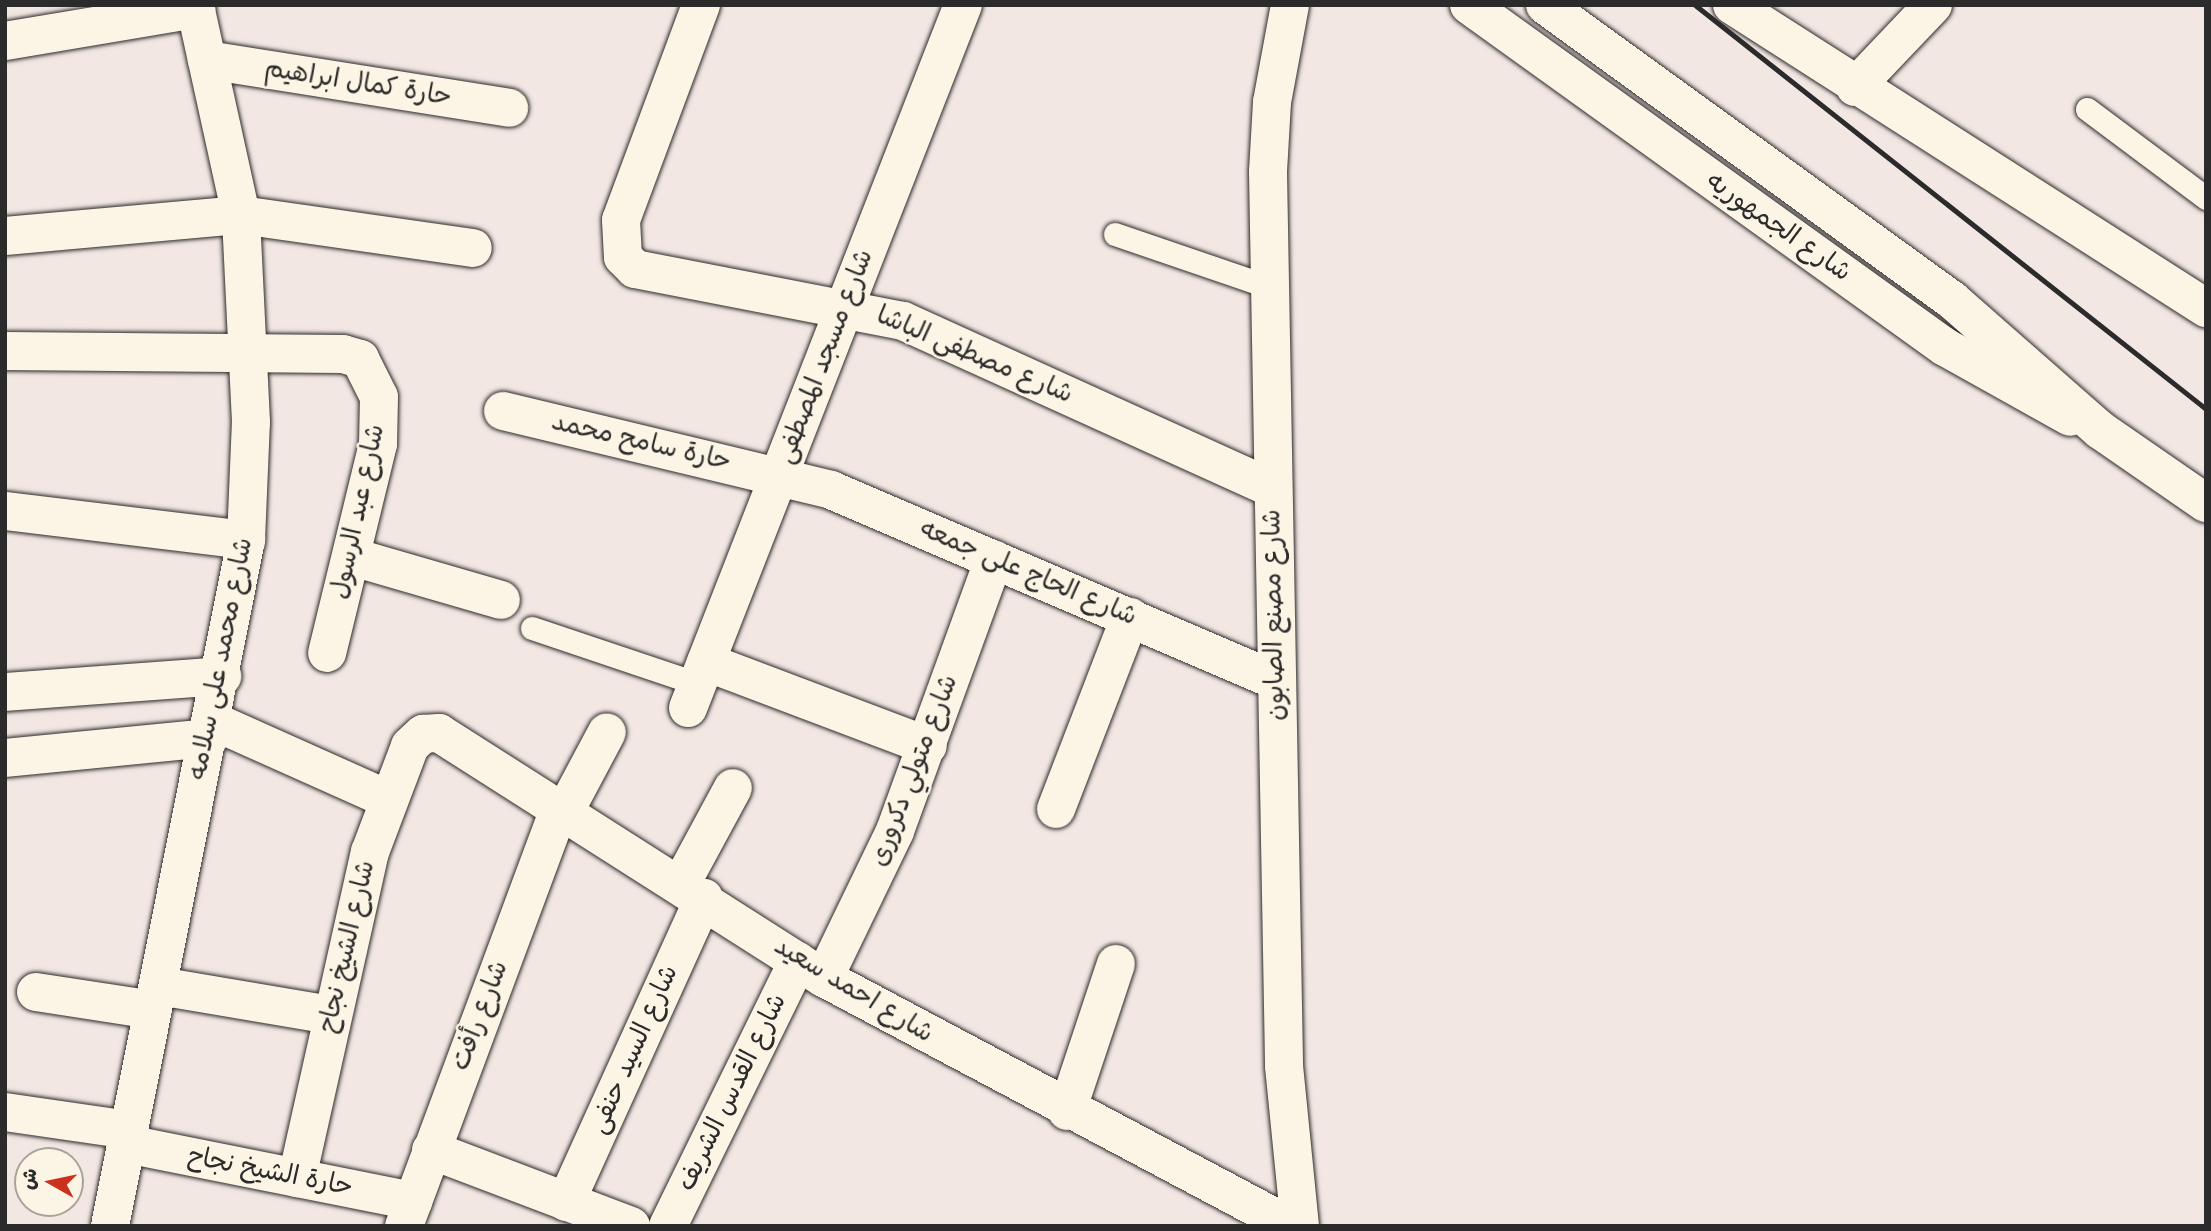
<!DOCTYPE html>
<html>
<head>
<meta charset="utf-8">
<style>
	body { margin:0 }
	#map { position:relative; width:2211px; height:1231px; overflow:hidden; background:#f3e7e3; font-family:Mynerve,"Playpen Sans Arabic",sans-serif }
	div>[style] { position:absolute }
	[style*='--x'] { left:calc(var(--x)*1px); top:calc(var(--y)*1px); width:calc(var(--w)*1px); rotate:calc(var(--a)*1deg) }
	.roads { filter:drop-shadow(0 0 2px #2b2b2b) drop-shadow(0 0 2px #2b2b2b) }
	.service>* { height:23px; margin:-11.5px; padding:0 11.5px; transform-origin:11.5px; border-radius:11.5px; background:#fcf5e5 }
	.minor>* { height:38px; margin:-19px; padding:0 19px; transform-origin:19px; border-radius:19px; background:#fcf5e5 }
	.tertiary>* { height:38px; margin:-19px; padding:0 19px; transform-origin:19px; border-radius:19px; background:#fcf5e5 }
	.secondary>* { height:38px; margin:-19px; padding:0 19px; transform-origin:19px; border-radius:19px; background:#fcf5e5 }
	.rail>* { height:5px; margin:-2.5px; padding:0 2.5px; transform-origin:2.5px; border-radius:2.5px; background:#2b2b2b }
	span { translate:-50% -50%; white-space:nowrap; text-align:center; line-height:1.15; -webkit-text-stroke:5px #fcf5e5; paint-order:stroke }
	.street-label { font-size:26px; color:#2b2b2b }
	.frame { position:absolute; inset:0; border:7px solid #2b2b2b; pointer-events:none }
	.north { position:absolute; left:14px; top:1147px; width:70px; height:70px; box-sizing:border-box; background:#fcf5e5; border:2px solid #a8a49b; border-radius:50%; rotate:279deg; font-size:19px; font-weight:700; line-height:28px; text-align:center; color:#2b2b2b }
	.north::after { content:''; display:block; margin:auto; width:24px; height:32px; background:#c8321e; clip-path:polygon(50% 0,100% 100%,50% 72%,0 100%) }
</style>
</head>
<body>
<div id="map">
	<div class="roads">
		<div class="service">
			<i style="--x:2087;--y:109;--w:149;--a:36.8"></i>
			<i style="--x:1115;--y:234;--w:164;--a:18.9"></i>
			<i style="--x:532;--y:628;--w:175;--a:18.6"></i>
		</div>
		<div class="minor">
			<i style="--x:701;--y:5;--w:229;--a:110.4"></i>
			<i style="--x:621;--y:220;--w:37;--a:87"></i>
			<i style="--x:623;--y:257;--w:17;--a:45"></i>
			<i style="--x:635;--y:269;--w:273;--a:11"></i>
			<i style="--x:903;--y:321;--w:406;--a:24.4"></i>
			<i style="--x:1732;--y:5;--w:563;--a:32.59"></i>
			<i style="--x:5;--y:41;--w:194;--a:-9.5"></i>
			<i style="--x:207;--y:60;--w:306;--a:9"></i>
			<i style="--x:1855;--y:87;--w:113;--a:-46.4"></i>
			<i style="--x:5;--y:236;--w:237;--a:-5.1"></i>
			<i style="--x:241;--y:215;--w:234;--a:8.1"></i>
			<i style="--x:5;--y:351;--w:338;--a:0.5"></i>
			<i style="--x:343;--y:354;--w:18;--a:16"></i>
			<i style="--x:360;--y:359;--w:42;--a:63.4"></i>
			<i style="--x:379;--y:397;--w:47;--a:91.2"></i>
			<i style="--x:378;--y:444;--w:215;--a:103.7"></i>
			<i style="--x:503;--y:411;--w:337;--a:13.5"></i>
			<i style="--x:831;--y:490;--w:483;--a:23.2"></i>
			<i style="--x:5;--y:511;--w:243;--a:6.9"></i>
			<i style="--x:353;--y:557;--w:154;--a:16.2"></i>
			<i style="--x:706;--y:662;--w:237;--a:20.7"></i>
			<i style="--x:5;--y:692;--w:218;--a:-4.2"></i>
			<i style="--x:688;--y:708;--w:755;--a:-68.64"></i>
			<i style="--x:213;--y:721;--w:191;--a:24.1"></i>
			<i style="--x:5;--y:758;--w:205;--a:-5.6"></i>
			<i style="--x:1056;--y:809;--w:206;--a:-68.9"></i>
			<i style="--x:565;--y:811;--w:89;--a:-62"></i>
			<i style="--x:681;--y:884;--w:109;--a:-61.6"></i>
			<i style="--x:824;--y:978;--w:163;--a:-64.2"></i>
			<i style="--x:895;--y:831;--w:289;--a:-70"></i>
			<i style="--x:159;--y:986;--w:174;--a:9.6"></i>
			<i style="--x:36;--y:992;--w:118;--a:8.7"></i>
			<i style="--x:1067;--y:1111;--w:155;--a:-71.6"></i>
			<i style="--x:5;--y:1112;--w:126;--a:8.2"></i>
			<i style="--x:127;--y:1144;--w:292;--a:11.3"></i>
			<i style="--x:431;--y:1150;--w:214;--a:20.8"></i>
			<i style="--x:297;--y:1178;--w:334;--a:-77.4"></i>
			<i style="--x:370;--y:852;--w:113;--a:-69.3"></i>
			<i style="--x:410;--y:746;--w:18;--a:-43"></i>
			<i style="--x:423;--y:734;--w:16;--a:-4"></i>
			<i style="--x:439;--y:733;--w:456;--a:32.5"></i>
			<i style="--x:824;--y:978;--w:529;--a:27.97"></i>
			<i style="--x:566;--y:1202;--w:334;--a:-65.6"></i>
			<i style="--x:110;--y:1226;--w:699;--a:-78.79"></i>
			<i style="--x:246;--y:540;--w:118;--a:-87.6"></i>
			<i style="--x:251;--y:422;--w:207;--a:-92.8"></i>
			<i style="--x:241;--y:215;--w:215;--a:-102.4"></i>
			<i style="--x:404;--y:1226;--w:447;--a:-69.6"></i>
			<i style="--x:668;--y:1226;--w:295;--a:-63.9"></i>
		</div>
		<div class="tertiary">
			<i style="--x:1290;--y:5;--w:99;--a:100.5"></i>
			<i style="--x:1272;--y:102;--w:70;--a:93.3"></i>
			<i style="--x:1268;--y:172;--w:894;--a:88.97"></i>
			<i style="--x:1284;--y:1066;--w:161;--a:84.3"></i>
		</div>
		<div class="secondary">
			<i style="--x:1469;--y:5;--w:586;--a:35.7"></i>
			<i style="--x:1945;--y:347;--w:143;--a:29.2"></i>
			<i style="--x:1545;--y:5;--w:503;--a:35.94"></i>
			<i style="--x:1952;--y:300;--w:197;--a:41.3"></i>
			<i style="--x:2100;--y:430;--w:129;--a:34.6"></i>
		</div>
	</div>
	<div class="rail">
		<i style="--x:1695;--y:5;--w:651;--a:38.33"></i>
	</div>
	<div class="street-label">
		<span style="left:358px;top:84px;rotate:9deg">حارة كمال ابراهيم</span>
		<span style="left:1778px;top:228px;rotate:35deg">شارع الجمهوريه</span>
		<span style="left:974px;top:356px;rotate:23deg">شارع مصطفى الباشا</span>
		<span style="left:826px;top:357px;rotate:-69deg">شارع مسجد المصطفى</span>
		<span style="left:641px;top:443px;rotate:13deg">حارة سامح محمد</span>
		<span style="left:359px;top:512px;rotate:-78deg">شارع عبد الرسول</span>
		<span style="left:1028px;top:574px;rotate:23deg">شارع الحاج على جمعه</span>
		<span style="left:1275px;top:615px;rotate:-91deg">شارع مصنع الصابون</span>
		<span style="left:222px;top:659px;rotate:-79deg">شارع محمد على سلامه</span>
		<span style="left:915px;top:771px;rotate:-69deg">شارع متولي دكرورى</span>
		<span style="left:348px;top:947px;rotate:-77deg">شارع الشيخ نجاح</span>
		<span style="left:853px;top:991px;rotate:31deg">شارع احمد سعيد</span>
		<span style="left:481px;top:1016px;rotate:-69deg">شارع رأفت</span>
		<span style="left:635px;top:1050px;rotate:-66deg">شارع السيد حنفى</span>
		<span style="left:733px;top:1093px;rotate:-64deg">شارع القدس الشريف</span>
		<span style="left:270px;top:1173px;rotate:11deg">حارة الشيخ نجاح</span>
	</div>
	<div class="frame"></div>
	<div class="north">ش</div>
</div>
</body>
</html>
